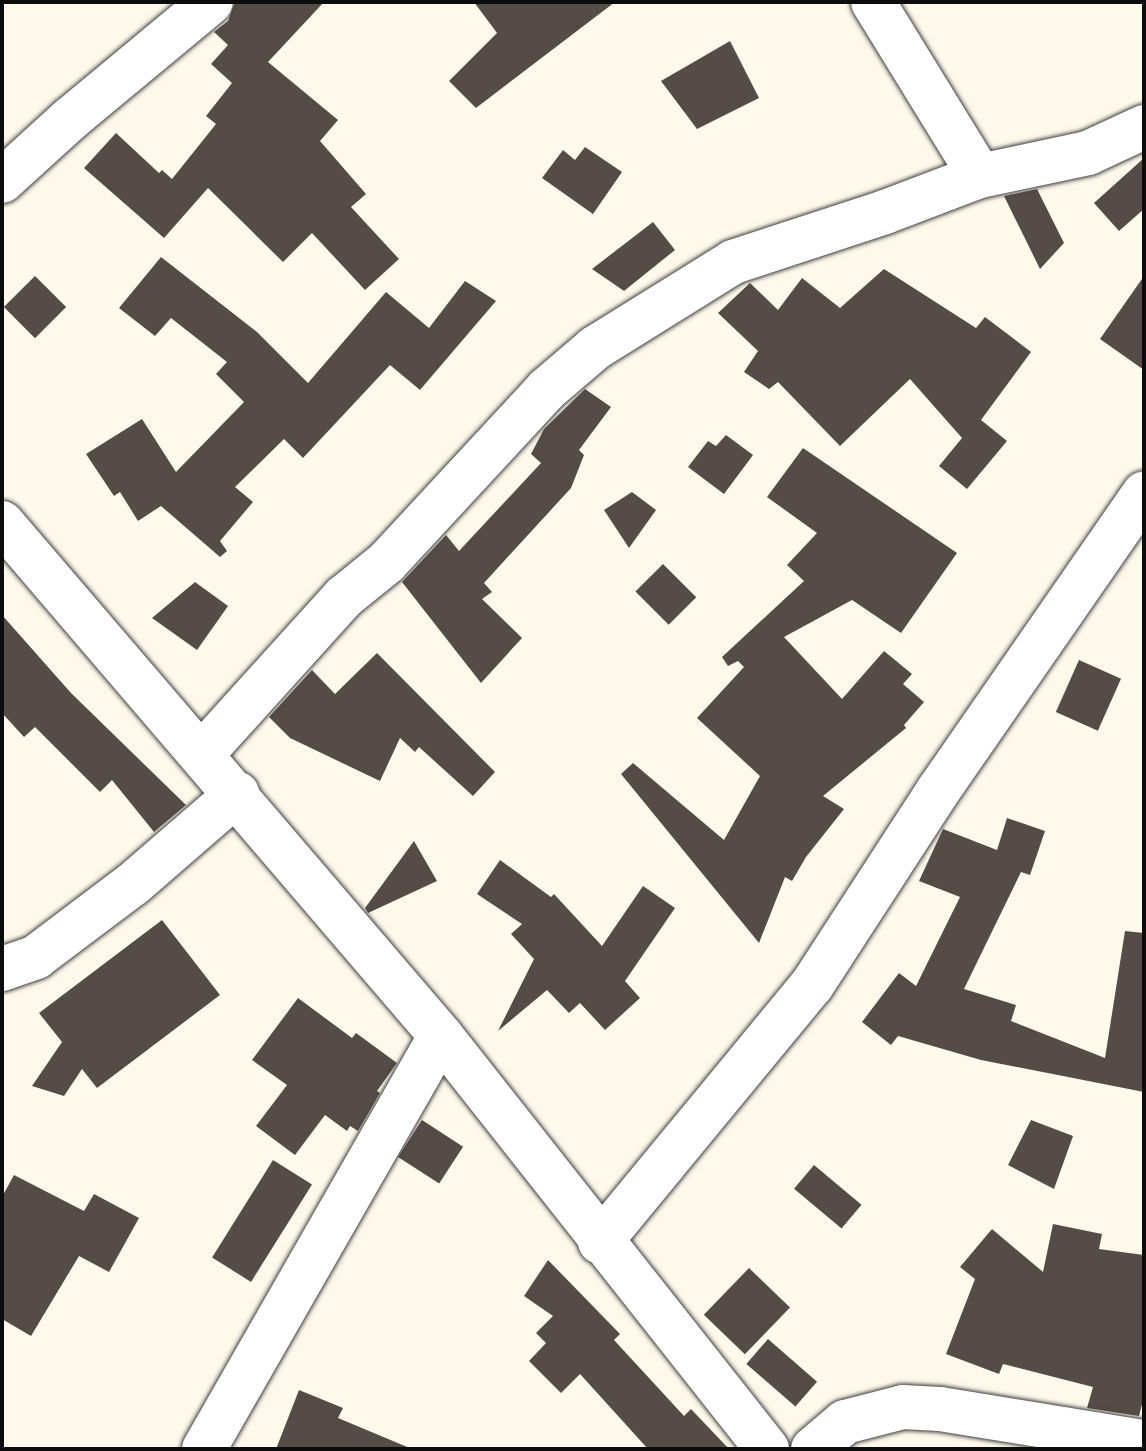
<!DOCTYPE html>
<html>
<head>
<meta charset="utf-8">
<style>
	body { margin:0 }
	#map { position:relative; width:1146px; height:1451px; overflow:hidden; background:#fff9eb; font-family:"Zilla Slab",serif }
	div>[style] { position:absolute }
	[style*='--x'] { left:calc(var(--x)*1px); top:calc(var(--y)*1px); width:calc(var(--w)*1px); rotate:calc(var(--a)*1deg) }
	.building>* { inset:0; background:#554c48; transform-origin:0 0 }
	.roads { filter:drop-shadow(0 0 2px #3f3f3f) drop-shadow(0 0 2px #3f3f3f) }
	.minor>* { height:44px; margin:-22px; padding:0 22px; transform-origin:22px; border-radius:22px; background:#fff }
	span { translate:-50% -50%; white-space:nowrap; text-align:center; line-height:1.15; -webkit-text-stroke:8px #fff; paint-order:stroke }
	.frame { position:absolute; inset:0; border:4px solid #0c0c0c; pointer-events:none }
</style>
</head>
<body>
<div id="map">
	<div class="building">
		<i style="clip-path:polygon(235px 2px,324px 2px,268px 62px,338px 120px,320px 141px,366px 194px,351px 207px,399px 259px,365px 290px,312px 233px,283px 262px,208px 188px,164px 238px,84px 168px,116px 133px,159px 173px,162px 170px,172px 179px,216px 124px,206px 116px,232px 83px,211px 64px,228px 45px,214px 32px,228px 21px)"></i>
		<i style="clip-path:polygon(474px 2px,615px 2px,476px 108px,449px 81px,497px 33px)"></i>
		<i style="clip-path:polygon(730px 41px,759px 98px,697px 129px,661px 81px)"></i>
		<i style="clip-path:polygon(585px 147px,622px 172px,593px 214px,542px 178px,563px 150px,575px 160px)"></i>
		<i style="clip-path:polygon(1144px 158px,1144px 209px,1119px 231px,1094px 203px)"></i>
		<i style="clip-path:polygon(1037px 189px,1064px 243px,1040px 269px,1004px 196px)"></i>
		<i style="clip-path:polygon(653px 222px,675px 250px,624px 291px,592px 269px)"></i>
		<i style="clip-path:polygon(161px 257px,257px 332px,308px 383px,386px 292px,429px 328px,465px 281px,496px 301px,420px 390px,390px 365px,303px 458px,284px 439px,235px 487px,253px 502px,220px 541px,227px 551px,220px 557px,161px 506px,138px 521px,120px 492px,114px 496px,86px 454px,142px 419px,176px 472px,244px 402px,216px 374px,227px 362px,171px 318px,155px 336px,119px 308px)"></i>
		<i style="clip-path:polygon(884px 269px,976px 328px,985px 317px,1031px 352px,981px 420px,1007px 441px,967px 489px,939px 466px,962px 438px,910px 379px,840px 446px,778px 382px,769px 389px,744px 372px,758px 351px,718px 313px,750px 283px,778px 310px,802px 278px,840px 308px)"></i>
		<i style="left:35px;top:276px;width:44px;height:44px;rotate:45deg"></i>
		<i style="clip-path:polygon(1144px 276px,1144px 370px,1100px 339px)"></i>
		<i style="clip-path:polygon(585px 389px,611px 407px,579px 450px,584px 455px,571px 488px,484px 583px,492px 592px,482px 599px,522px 638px,481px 683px,402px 582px,446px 535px,459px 551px,541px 463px,531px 454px,544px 429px)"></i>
		<i style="clip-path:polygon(726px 435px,753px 455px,724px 494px,688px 467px,708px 441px,716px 446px)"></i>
		<i style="clip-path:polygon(803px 448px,957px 553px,901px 633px,852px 600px,784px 637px,842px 699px,884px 651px,912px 674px,903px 684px,924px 702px,904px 725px,906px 728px,823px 796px,844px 809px,806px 857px,792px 881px,785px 877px,759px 943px,621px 774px,633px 763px,724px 840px,760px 776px,697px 718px,744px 667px,738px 661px,728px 666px,722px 657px,804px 581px,787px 565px,817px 533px,767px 497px)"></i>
		<i style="clip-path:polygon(632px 492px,656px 510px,629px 548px,604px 510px)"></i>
		<i style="left:663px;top:564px;width:47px;height:39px;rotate:45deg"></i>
		<i style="clip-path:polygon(195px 582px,228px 606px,197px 650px,152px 618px)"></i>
		<i style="clip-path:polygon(2px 615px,71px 693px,186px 805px,154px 832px,112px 780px,100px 792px,35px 727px,24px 737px,2px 713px)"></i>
		<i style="clip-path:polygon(377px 653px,495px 772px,473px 796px,419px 747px,415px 752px,400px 738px,380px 781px,290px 738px,269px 717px,312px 670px,335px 694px)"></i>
		<i style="left:1079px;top:660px;width:46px;height:57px;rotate:24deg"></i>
		<i style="clip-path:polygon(1007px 818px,1045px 831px,1030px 875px,1021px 872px,964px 989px,1016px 1005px,1011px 1021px,1105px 1058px,1125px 931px,1144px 933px,1144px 1092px,981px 1060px,898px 1036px,891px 1045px,862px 1022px,899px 973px,916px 986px,960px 897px,919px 881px,943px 829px,997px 850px)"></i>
		<i style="clip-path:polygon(414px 841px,437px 881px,368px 913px,365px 908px)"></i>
		<i style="clip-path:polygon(500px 860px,551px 897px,554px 894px,602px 946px,643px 886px,675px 908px,625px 981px,640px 998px,605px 1030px,580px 1003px,569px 1013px,547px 990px,498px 1031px,534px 959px,511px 934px,522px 924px,477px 894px)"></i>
		<i style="clip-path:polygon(162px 920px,220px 995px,97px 1088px,82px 1069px,64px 1096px,32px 1086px,62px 1042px,39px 1013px)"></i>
		<i style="clip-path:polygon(298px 998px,352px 1038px,356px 1033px,397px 1063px,377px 1091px,380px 1093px,358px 1131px,350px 1126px,347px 1131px,325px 1115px,295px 1155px,256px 1126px,287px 1085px,252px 1060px)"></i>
		<i style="left:422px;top:1120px;width:49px;height:44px;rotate:33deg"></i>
		<i style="clip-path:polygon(1031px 1120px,1073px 1136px,1054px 1189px,1008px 1165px)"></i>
		<i style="left:273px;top:1160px;width:46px;height:115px;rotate:32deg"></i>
		<i style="left:814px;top:1165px;width:62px;height:31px;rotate:40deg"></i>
		<i style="clip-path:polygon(14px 1175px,84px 1211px,94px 1194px,139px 1218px,109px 1272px,79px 1256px,31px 1336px,2px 1319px,2px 1197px)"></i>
		<i style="clip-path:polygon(1053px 1224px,1102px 1234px,1099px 1249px,1144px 1255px,1144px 1397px,1139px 1416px,1087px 1408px,1093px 1387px,1003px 1364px,999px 1374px,946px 1354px,975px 1279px,960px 1267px,992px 1229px,1043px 1272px)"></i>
		<i style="clip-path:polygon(548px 1260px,620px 1334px,614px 1340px,684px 1416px,691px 1409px,729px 1449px,648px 1449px,580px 1374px,561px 1393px,529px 1361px,546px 1343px,536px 1333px,553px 1316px,524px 1296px)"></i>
		<i style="left:749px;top:1268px;width:57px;height:65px;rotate:44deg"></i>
		<i style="left:768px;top:1339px;width:65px;height:33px;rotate:41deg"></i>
		<i style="clip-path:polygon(299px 1390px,343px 1408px,338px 1418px,412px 1449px,276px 1449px)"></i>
	</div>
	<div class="roads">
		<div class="minor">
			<i style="--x:873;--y:2;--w:204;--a:58.4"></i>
			<i style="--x:2;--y:181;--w:92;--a:-42.4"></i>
			<i style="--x:70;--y:119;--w:183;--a:-39.7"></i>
			<i style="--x:2;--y:523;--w:675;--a:49.44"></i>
			<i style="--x:441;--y:1036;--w:526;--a:51.71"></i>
			<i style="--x:202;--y:754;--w:212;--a:-47.9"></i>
			<i style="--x:344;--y:597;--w:55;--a:-39.1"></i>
			<i style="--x:387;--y:562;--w:234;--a:-47.2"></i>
			<i style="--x:546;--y:390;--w:65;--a:-40.6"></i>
			<i style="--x:595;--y:348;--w:163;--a:-31.9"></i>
			<i style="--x:733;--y:262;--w:160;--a:-18.2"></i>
			<i style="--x:885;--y:212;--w:102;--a:-20.8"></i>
			<i style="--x:980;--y:176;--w:110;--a:-12"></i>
			<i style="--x:1088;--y:153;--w:62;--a:-24.9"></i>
			<i style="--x:2;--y:969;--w:36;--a:-19"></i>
			<i style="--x:36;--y:957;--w:121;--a:-37"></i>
			<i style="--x:133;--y:884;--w:138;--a:-40.9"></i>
			<i style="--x:600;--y:1242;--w:333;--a:-50.5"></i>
			<i style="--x:812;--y:985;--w:231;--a:-57"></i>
			<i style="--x:938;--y:791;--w:362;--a:-55.3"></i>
			<i style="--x:204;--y:1449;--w:476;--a:-60.2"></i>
			<i style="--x:813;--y:1449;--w:42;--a:-40.2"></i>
			<i style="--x:845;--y:1422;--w:60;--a:-14.5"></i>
			<i style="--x:903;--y:1407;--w:37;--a:3"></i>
			<i style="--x:940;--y:1409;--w:207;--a:9.2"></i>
		</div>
	</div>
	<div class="frame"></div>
</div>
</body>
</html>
